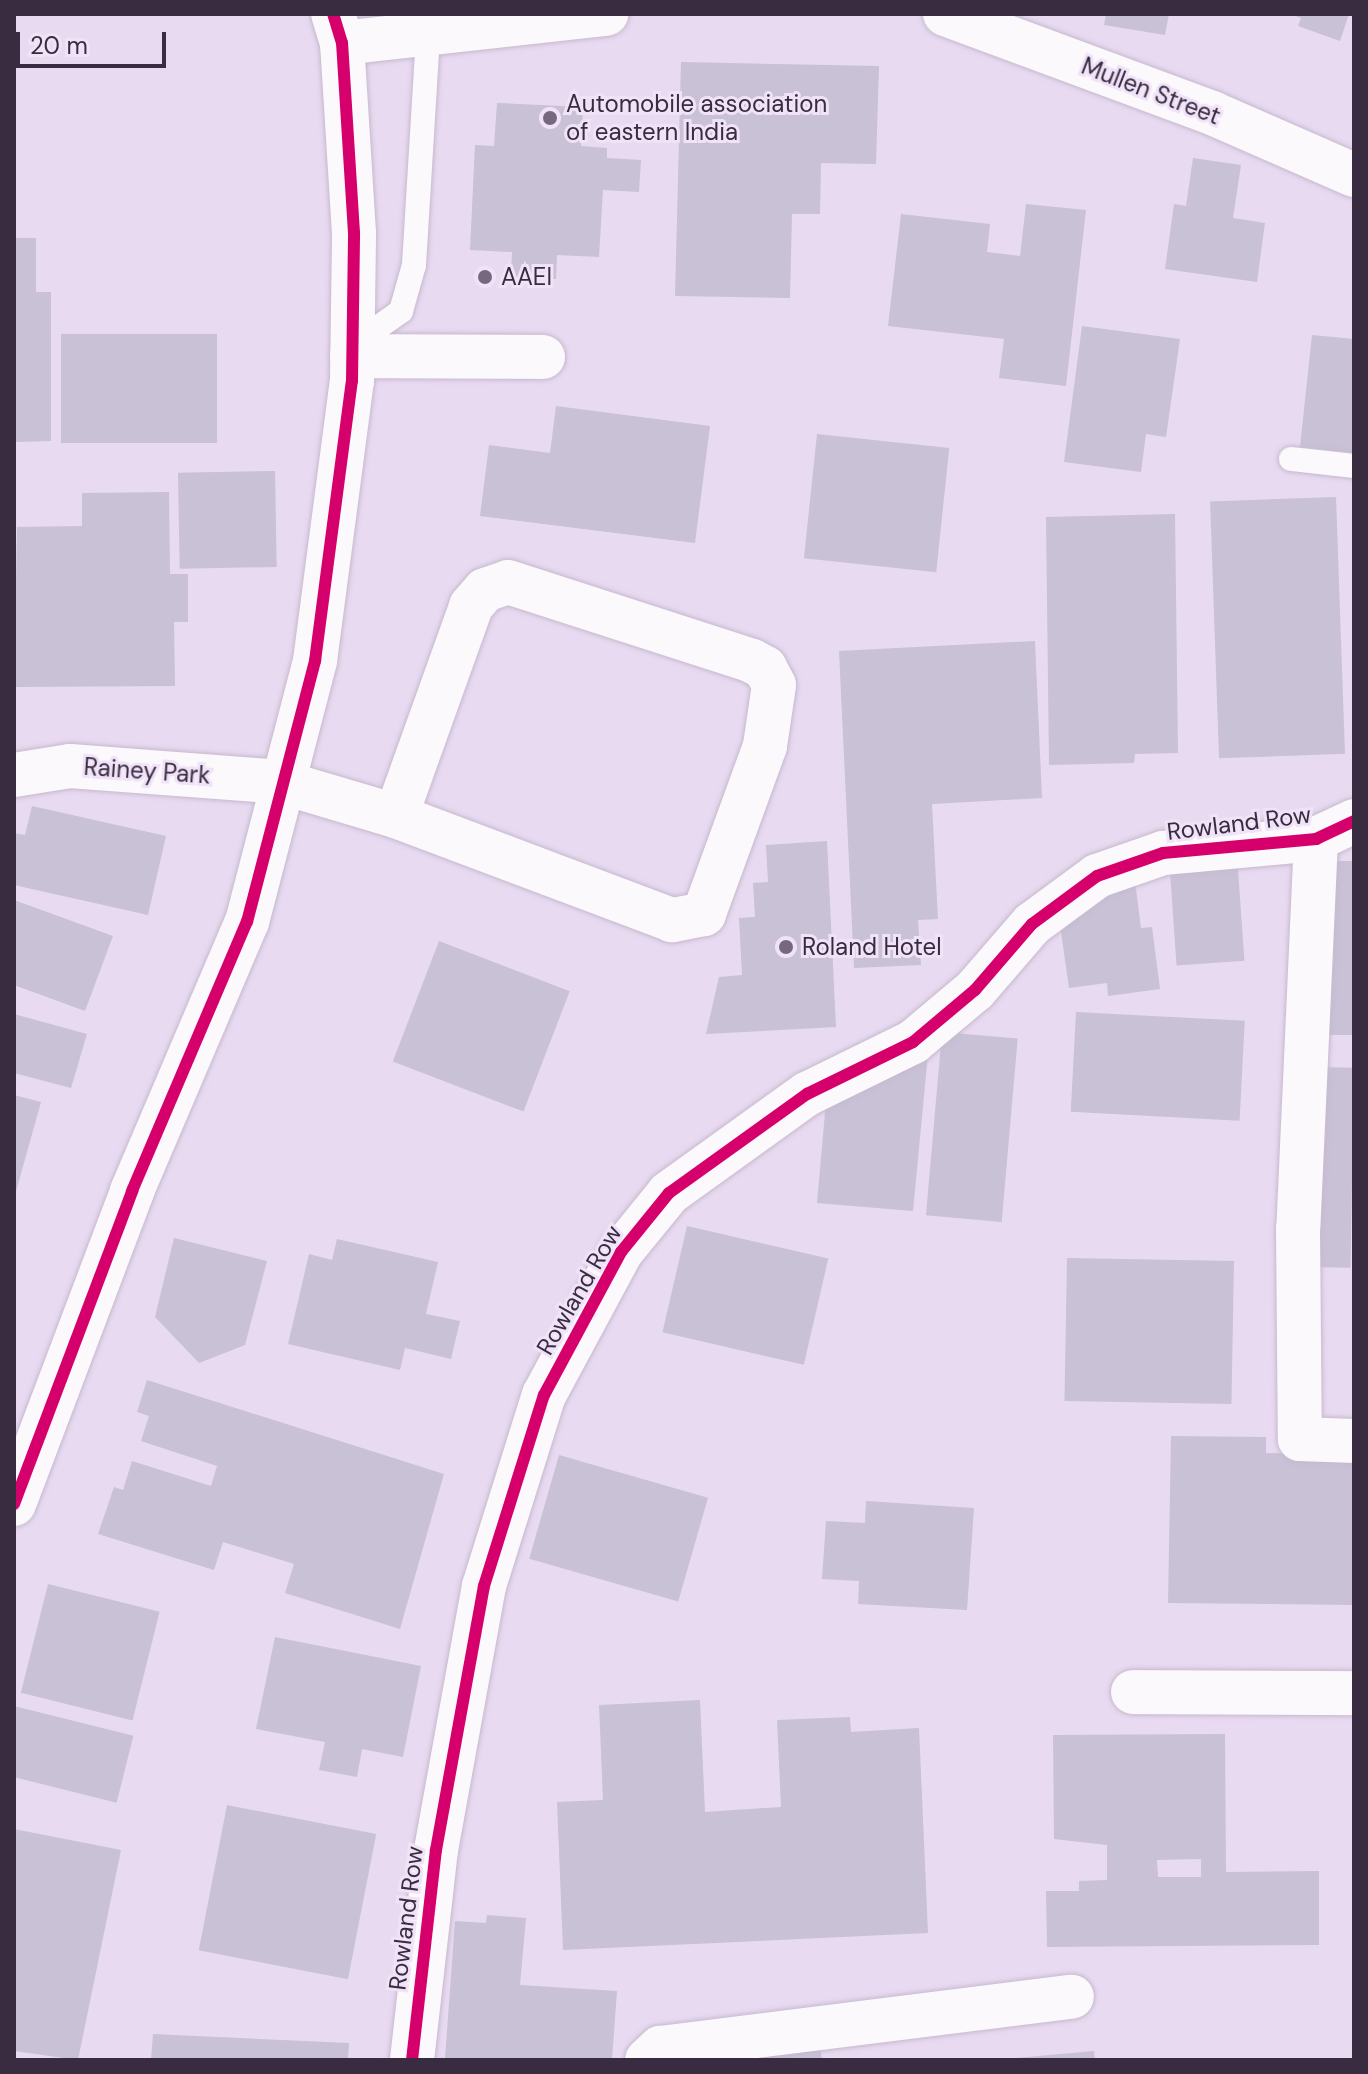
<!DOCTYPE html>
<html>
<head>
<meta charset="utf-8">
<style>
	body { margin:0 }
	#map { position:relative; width:1368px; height:2074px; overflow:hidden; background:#e8daf1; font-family:"DM Sans",sans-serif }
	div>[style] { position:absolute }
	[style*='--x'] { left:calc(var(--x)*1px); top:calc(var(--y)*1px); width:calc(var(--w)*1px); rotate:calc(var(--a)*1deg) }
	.building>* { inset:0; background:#c9c1d6; transform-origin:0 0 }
	.roads { filter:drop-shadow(0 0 2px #c6b9cd) drop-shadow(0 0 2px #c6b9cd) }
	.service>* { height:24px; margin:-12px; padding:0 12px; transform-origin:12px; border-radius:12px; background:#fcf9fd }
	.minor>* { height:44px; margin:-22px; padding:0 22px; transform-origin:22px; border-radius:22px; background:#fcf9fd }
	.tertiary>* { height:44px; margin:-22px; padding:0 22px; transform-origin:22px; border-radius:22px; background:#fcf9fd }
	.cycleway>* { height:12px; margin:-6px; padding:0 6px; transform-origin:6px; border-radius:6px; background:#d6006c }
	.dots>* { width:22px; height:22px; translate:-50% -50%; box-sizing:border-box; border:4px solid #f0e3f8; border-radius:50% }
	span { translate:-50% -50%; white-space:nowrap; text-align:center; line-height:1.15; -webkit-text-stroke:6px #f0e3f8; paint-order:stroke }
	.street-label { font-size:24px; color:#392c41 }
	.poi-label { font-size:24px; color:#392c41 }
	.left { translate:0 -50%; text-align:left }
	.frame { position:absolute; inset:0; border:16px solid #392c41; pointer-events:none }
	.scale { position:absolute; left:16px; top:32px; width:150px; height:36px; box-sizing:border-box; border:4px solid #392c41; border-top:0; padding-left:10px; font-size:24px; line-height:28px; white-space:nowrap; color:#392c41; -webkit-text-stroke:6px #f0e3f8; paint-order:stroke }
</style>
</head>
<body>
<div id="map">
	<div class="building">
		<i style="clip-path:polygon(1106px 14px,1169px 14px,1165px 35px,1104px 25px)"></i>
		<i style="clip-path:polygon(1349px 14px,1340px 41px,1298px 26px,1301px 18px,1292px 15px)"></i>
		<i style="clip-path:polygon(681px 62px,879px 66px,876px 164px,821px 163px,820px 214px,792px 214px,790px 298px,675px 296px)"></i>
		<i style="clip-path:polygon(497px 103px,583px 107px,581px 146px,607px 148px,607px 158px,641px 160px,639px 192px,603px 190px,599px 257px,557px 255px,556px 279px,511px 277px,512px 252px,470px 250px,475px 145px,494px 146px)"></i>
		<i style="clip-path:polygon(1193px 158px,1241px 165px,1233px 218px,1265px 223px,1257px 282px,1165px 269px,1174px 204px,1186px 206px)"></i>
		<i style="clip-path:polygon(1026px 204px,1086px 210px,1066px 386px,999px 378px,1004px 339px,888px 326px,901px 214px,990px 224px,987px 252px,1020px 256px)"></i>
		<i style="clip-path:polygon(14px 238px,36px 238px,36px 292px,51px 292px,51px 441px,14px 442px)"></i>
		<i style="clip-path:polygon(1082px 326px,1180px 339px,1166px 437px,1146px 434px,1141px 472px,1064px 462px)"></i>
		<i style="left:61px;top:334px;width:156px;height:109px"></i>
		<i style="clip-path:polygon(1312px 335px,1354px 339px,1354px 453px,1300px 447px)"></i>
		<i style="clip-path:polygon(556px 406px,710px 426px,695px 543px,480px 516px,489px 445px,550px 453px)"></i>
		<i style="left:817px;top:434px;width:133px;height:125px;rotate:6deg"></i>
		<i style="left:275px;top:471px;width:96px;height:97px;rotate:89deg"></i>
		<i style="clip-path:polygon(169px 492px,170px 574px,188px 574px,188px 622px,174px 622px,175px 686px,14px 687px,17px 527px,82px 526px,82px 493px)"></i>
		<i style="left:1336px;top:497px;width:257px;height:126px;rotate:88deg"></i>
		<i style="clip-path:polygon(1175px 514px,1178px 753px,1135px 754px,1134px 763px,1049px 765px,1046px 517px)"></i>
		<i style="clip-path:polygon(1035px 641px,1042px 798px,932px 804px,938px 919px,918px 920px,921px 965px,854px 968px,839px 651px)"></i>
		<i style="clip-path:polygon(32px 806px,166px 836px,148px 915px,14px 885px,14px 833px,25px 835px)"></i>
		<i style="clip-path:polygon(827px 841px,836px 1027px,706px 1034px,719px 977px,742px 975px,739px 918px,755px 917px,753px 883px,768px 882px,766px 845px)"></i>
		<i style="left:1237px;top:855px;width:106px;height:68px;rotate:86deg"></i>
		<i style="left:1319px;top:861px;width:35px;height:174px"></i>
		<i style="clip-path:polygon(1134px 874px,1141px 928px,1152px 927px,1160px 989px,1108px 996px,1107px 983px,1069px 988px,1058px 911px)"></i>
		<i style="clip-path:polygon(14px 900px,113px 936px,85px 1011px,14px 985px)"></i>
		<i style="left:439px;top:941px;width:140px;height:129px;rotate:21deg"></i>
		<i style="left:1076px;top:1012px;width:169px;height:100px;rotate:3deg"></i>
		<i style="clip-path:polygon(14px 1014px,87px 1034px,71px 1088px,14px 1073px)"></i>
		<i style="left:942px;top:1032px;width:76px;height:184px;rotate:5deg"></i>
		<i style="clip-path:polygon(928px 1054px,913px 1211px,817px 1203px,827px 1090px)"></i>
		<i style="left:1312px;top:1067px;width:42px;height:200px;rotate:1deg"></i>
		<i style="clip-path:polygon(14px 1095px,41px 1102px,15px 1195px,14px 1195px)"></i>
		<i style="left:687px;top:1226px;width:145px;height:109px;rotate:13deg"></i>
		<i style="clip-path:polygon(174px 1238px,267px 1261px,245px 1345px,199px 1363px,155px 1317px)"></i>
		<i style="clip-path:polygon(337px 1239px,438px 1262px,426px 1314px,460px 1321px,451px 1359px,405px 1348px,400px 1370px,288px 1344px,309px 1254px,332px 1260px)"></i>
		<i style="left:1067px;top:1258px;width:167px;height:143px;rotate:1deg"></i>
		<i style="clip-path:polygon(147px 1380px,444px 1474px,400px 1629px,285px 1593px,294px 1564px,223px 1542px,214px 1570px,98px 1534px,114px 1487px,123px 1490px,132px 1461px,211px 1486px,217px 1466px,141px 1441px,149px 1416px,137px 1412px)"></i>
		<i style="clip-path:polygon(1171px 1436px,1266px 1437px,1266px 1453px,1354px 1455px,1354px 1605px,1168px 1603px)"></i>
		<i style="left:559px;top:1455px;width:155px;height:108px;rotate:16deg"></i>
		<i style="clip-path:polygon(866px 1501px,974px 1508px,967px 1610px,858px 1604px,859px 1581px,822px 1579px,826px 1521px,865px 1523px)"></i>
		<i style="left:48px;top:1584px;width:115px;height:112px;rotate:14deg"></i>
		<i style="clip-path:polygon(275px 1637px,421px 1666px,403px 1757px,362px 1749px,357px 1777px,319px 1770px,325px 1742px,256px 1729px)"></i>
		<i style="clip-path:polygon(700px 1700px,705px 1812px,781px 1807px,777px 1720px,850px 1717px,851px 1732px,919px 1728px,928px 1933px,563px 1950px,557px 1802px,603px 1800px,599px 1705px)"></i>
		<i style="left:14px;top:1706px;width:123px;height:69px;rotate:14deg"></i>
		<i style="clip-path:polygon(evenodd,1225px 1734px,1226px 1872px,1319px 1871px,1319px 1945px,1047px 1947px,1046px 1891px,1079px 1891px,1079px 1881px,1107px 1880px,1107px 1845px,1054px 1839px,1053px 1735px,1225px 1734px,1201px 1859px,1201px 1877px,1158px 1877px,1157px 1860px,1201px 1859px)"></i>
		<i style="left:227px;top:1805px;width:152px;height:148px;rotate:11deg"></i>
		<i style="clip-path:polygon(14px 1829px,121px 1850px,78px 2060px,14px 2051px)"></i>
		<i style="clip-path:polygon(487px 1915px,526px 1918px,520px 1985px,617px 1991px,612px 2060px,445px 2058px,455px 1921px,486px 1923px)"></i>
		<i style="clip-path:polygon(153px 2034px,349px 2043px,348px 2060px,151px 2060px)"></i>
		<i style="clip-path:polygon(820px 2047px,822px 2060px,749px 2060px,749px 2058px)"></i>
		<i style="clip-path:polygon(1094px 2051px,1095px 2060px,1016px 2060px,1016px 2058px)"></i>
	</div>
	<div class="roads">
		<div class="service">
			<i style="--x:352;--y:338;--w:19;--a:-16"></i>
			<i style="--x:370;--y:333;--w:38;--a:-35"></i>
			<i style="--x:401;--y:311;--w:48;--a:-74.2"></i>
			<i style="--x:414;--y:265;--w:230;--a:-86.5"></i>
			<i style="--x:1291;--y:459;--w:63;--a:6.3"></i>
		</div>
		<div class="minor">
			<i style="--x:945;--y:14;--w:285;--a:20.3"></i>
			<i style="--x:1212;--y:113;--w:155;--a:23.6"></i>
			<i style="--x:342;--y:43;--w:266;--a:-6.3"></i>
			<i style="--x:352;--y:356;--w:191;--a:0.3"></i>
			<i style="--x:14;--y:775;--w:57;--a:-9.1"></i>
			<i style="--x:70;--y:766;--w:212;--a:4.3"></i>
			<i style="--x:281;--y:782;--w:120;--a:16.5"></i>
			<i style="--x:396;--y:816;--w:223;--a:-70.3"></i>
			<i style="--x:471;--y:606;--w:21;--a:-49"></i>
			<i style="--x:485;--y:590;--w:24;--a:-19"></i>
			<i style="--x:508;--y:582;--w:256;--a:17.9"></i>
			<i style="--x:752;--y:661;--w:15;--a:28"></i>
			<i style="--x:765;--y:668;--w:19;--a:62"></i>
			<i style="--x:774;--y:685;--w:62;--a:98.4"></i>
			<i style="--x:765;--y:746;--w:179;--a:110"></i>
			<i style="--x:704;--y:914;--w:33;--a:169"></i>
			<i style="--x:672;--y:920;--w:295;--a:-159.4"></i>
			<i style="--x:1316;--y:839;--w:389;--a:92.6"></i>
			<i style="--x:1298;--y:1228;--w:211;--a:89.5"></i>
			<i style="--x:1300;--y:1439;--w:54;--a:2.1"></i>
			<i style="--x:1133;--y:1692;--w:221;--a:0.3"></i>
			<i style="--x:412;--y:2060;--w:211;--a:-83.5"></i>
			<i style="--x:436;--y:1850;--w:268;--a:-79.7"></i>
			<i style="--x:484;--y:1586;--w:200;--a:-72.6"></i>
			<i style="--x:544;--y:1395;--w:162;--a:-61.7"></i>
			<i style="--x:621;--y:1252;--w:76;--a:-50.9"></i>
			<i style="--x:669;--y:1193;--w:170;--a:-35.7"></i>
			<i style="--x:807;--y:1094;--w:118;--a:-26.1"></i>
			<i style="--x:913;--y:1042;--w:81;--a:-40"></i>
			<i style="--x:975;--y:990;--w:87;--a:-49.2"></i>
			<i style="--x:1032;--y:924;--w:81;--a:-36.4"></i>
			<i style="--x:1097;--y:876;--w:70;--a:-19.2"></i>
			<i style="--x:1163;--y:853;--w:154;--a:-5.2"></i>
			<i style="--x:1316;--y:839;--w:42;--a:-25.3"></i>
			<i style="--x:647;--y:2060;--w:18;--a:-43"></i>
			<i style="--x:660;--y:2048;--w:415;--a:-7.1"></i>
		</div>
		<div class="tertiary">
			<i style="--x:14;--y:1504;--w:335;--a:-69.3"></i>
			<i style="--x:132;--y:1191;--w:293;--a:-66.9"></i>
			<i style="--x:247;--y:922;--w:270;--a:-75.4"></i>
			<i style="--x:315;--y:661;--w:282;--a:-82.5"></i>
			<i style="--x:352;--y:381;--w:148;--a:-89.2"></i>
			<i style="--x:354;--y:233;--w:190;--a:-93.6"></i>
			<i style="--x:342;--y:43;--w:30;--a:-107"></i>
		</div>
	</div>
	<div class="cycleway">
		<i style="--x:14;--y:1504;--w:335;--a:-69.3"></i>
		<i style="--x:132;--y:1191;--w:293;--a:-66.9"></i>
		<i style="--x:247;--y:922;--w:270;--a:-75.4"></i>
		<i style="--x:315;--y:661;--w:282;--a:-82.5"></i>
		<i style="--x:352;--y:381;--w:148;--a:-89.2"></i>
		<i style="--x:354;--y:233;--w:190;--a:-93.6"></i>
		<i style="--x:342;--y:43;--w:30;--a:-107"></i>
		<i style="--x:412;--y:2060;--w:211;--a:-83.5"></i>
		<i style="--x:436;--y:1850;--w:268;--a:-79.7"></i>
		<i style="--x:484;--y:1586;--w:200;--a:-72.6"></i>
		<i style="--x:544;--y:1395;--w:162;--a:-61.7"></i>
		<i style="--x:621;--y:1252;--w:76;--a:-50.9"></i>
		<i style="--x:669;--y:1193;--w:170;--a:-35.7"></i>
		<i style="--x:807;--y:1094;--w:118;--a:-26.1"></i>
		<i style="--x:913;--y:1042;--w:81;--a:-40"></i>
		<i style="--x:975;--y:990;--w:87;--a:-49.2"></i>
		<i style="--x:1032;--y:924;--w:81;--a:-36.4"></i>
		<i style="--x:1097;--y:876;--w:70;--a:-19.2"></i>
		<i style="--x:1163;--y:853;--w:154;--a:-5.2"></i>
		<i style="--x:1316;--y:839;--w:42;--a:-25.3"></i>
	</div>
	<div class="dots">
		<i style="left:550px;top:118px;background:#76697f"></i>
		<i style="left:485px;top:277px;background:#76697f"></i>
		<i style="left:786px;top:947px;background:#76697f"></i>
	</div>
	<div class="street-label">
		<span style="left:1151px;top:91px;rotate:21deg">Mullen Street</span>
		<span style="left:147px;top:771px;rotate:4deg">Rainey Park</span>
		<span style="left:1239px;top:823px;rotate:-7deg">Rowland Row</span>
		<span style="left:579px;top:1290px;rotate:-60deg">Rowland Row</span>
		<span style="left:406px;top:1918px;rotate:-83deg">Rowland Row</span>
	</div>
	<div class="poi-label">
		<span class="left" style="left:566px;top:118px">Automobile association<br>of eastern India</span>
		<span class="left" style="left:501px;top:277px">AAEI</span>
		<span class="left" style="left:802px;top:947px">Roland Hotel</span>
	</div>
	<div class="frame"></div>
	<div class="scale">20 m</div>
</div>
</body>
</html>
